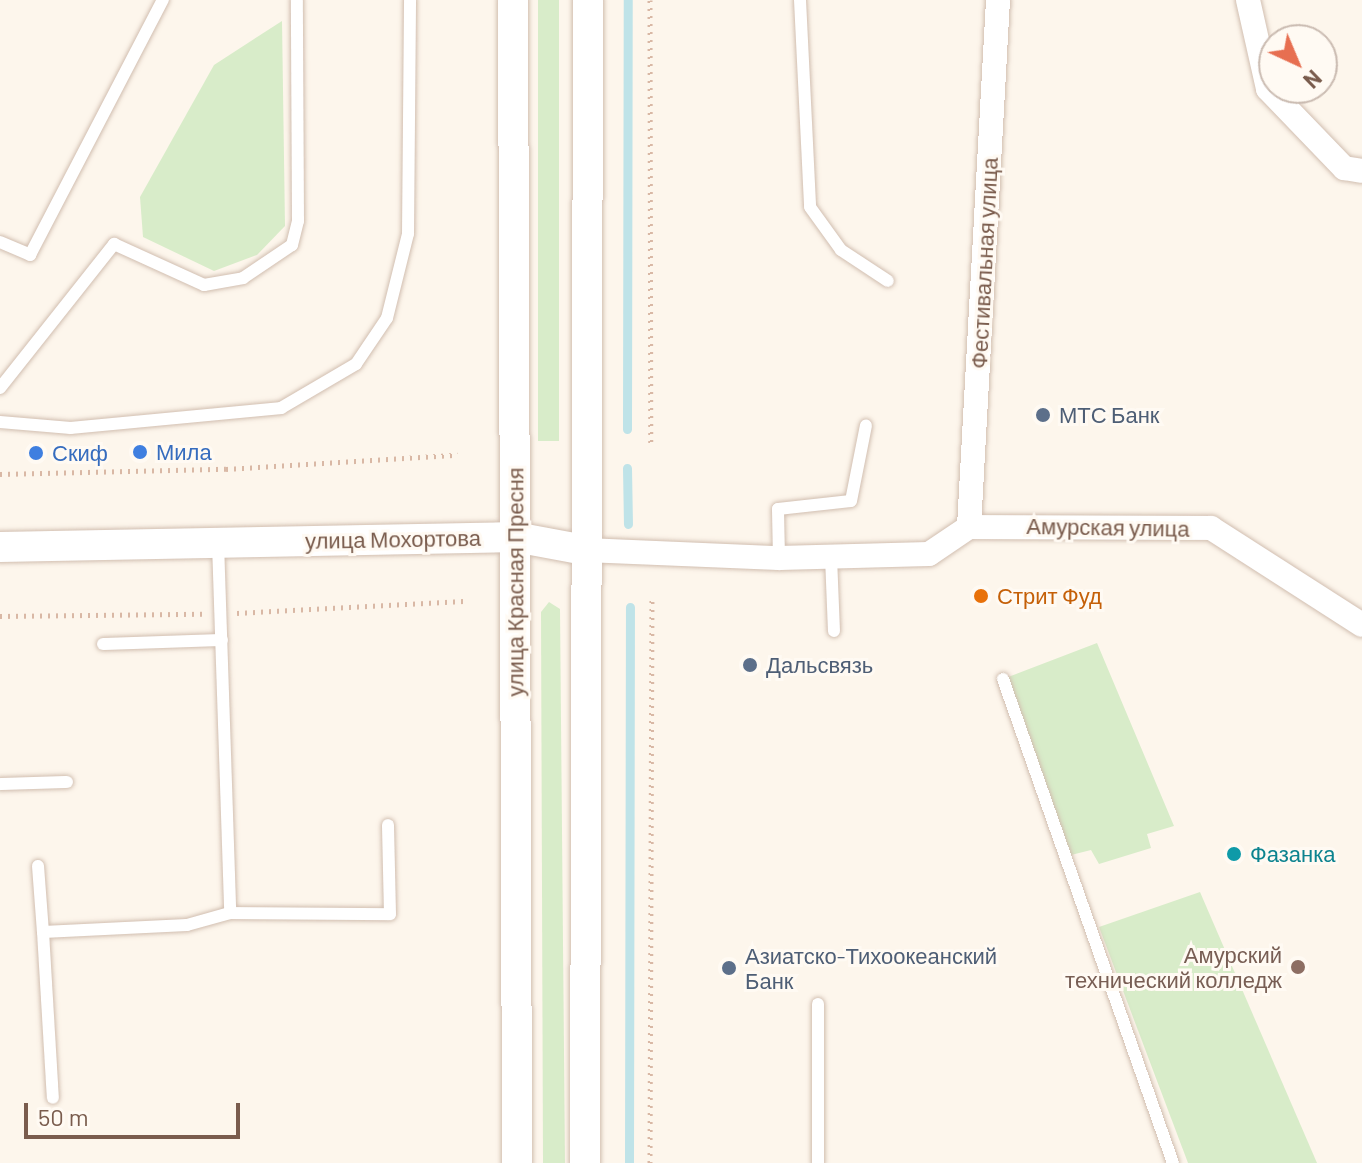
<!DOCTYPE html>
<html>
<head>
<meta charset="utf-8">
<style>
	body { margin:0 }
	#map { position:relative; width:1362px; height:1163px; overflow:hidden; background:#fdf6ec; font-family:Barlow,sans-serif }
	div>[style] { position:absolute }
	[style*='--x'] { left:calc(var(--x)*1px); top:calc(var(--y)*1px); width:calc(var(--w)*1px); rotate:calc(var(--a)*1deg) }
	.green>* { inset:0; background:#d8ecc9; transform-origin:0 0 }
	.stream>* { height:9px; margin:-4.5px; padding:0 4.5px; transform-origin:4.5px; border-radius:4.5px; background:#bfe3e8 }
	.path>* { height:5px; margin-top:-2.5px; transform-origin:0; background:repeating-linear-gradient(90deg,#d9b8a5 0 2px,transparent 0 8px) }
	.roads { filter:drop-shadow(0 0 2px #d1beb0) drop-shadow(0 0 2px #d1beb0) }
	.service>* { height:12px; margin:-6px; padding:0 6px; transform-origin:6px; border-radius:6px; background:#fff }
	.minor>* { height:24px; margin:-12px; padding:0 12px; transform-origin:12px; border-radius:12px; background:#fff }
	.tertiary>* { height:30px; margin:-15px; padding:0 15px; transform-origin:15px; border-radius:15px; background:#fff }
	.dots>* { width:22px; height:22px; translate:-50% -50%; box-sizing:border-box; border:4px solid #fffaf3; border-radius:50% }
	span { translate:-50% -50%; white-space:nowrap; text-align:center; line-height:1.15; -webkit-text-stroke:6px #fffaf3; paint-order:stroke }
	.street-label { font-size:22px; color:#7a5c4d }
	.service-label { font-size:22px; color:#4e5e75 }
	.left { translate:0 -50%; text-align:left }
	.shop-label { font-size:22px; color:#366cbe }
	.food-label { font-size:22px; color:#c56008 }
	.culture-label { font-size:22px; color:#0d838f }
	.education-label { font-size:22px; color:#785e54 }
	.right { translate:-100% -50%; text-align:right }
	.north { position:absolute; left:1258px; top:24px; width:80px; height:80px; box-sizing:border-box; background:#fffaf3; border:2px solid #cabbb1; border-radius:50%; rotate:136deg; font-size:22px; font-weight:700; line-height:32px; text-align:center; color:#7a5c4d }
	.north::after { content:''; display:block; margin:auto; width:28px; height:36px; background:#e76f51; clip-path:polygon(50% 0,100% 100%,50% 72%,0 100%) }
	.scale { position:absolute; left:24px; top:1103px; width:216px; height:36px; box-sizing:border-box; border:4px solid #7a5c4d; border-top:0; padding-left:10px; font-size:24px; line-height:28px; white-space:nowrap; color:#7a5c4d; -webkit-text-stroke:6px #fffaf3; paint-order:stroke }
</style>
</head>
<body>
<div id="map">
	<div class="green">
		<i style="left:538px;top:0;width:21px;height:441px"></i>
		<i style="clip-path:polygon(282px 21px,285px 226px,257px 255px,214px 271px,143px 237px,140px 197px,214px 65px)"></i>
		<i style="clip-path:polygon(549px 602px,560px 609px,565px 1163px,543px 1163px,541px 612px)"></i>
		<i style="clip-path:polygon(1097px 643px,1174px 826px,1147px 834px,1151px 848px,1099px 864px,1091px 850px,1071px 855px,1003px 679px)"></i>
		<i style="clip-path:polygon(1200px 892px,1317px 1163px,1188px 1163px,1099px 927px)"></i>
	</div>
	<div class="stream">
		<i style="--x:627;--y:429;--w:429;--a:-89.9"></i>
		<i style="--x:627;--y:468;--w:56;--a:89"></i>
		<i style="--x:629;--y:1163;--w:556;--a:-89.9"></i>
	</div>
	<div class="path">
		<i style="--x:650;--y:0;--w:444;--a:89.9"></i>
		<i style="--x:0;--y:474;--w:226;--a:-1.3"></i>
		<i style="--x:226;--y:469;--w:232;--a:-3.5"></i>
		<i style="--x:237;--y:613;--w:227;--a:-3"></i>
		<i style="--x:0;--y:616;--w:203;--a:-0.6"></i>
		<i style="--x:650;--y:1163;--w:565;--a:-89.8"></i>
	</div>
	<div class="roads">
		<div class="service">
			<i style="--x:800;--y:0;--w:207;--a:87.2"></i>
			<i style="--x:810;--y:207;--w:53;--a:54.2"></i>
			<i style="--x:841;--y:250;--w:56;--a:33.4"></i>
			<i style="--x:0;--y:242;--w:33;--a:23"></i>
			<i style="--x:30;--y:255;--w:288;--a:-62.5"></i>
			<i style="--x:0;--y:388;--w:184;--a:-51.6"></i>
			<i style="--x:114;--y:244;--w:99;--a:24.5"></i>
			<i style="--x:204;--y:285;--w:40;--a:-10"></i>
			<i style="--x:243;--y:278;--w:59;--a:-34"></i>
			<i style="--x:292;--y:245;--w:25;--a:-76"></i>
			<i style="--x:298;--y:221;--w:221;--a:-90.3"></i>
			<i style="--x:0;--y:422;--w:71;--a:4.8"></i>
			<i style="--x:71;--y:428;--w:211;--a:-5.4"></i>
			<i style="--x:281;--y:408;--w:87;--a:-30.4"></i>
			<i style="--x:356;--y:364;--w:55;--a:-56"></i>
			<i style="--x:387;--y:318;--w:87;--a:-76"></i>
			<i style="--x:408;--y:234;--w:234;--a:-89.5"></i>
			<i style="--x:218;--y:543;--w:370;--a:88.1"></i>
			<i style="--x:230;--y:913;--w:160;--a:0.4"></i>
			<i style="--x:390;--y:914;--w:89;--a:-91.3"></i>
			<i style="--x:831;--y:557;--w:74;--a:87.7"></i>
			<i style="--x:779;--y:558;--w:49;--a:-91.2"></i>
			<i style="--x:778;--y:509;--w:73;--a:-6.3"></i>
			<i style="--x:851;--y:501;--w:77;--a:-78.8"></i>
			<i style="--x:103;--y:644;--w:119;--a:-1.9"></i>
			<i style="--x:1003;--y:679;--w:513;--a:70.65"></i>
			<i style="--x:0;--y:784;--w:67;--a:-1.7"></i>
			<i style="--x:38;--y:866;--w:66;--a:85.7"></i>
			<i style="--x:43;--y:932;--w:144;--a:-2.8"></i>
			<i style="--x:187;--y:925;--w:45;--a:-15.6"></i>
			<i style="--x:43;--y:932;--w:166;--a:86.6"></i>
			<i style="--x:818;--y:1004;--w:159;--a:90"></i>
		</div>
		<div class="minor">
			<i style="--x:1248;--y:0;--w:91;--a:77.3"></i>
			<i style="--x:1268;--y:89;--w:110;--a:46.1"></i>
			<i style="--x:1344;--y:168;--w:18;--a:9"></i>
			<i style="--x:969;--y:527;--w:528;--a:-86.85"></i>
			<i style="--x:969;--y:527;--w:242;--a:0.2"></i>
			<i style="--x:1211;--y:528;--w:179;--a:32.7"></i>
			<i style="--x:585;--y:550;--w:194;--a:2.4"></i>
			<i style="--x:779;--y:558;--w:150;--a:-1.5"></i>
			<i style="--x:929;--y:554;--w:48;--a:-34"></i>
		</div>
		<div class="tertiary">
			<i style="--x:513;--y:0;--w:1163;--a:89.8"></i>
			<i style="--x:0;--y:547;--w:515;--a:-1.11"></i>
			<i style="--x:515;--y:537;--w:71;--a:10.5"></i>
			<i style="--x:585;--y:1163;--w:1163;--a:-89.85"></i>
		</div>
	</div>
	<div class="dots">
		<i style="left:1043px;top:415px;background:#5c6f8a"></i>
		<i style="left:140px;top:452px;background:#3f7fe0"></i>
		<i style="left:36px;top:453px;background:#3f7fe0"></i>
		<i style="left:981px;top:596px;background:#e8710a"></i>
		<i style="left:750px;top:665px;background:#5c6f8a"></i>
		<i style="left:1234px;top:854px;background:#0f9aa8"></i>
		<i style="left:1298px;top:967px;background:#8d6e63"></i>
		<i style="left:729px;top:968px;background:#5c6f8a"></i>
	</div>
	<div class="street-label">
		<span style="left:984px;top:263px;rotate:-87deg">Фестивальная улица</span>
		<span style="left:1108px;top:527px;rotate:1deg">Амурская улица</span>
		<span style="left:393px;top:539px;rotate:-1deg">улица Мохортова</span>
		<span style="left:515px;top:582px;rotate:-90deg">улица Красная Пресня</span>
	</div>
	<div class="service-label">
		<span class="left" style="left:1059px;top:415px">МТС Банк</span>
		<span class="left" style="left:766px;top:665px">Дальсвязь</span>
		<span class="left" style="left:745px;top:968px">Азиатско-Тихоокеанский<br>Банк</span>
	</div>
	<div class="shop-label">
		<span class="left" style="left:156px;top:452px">Мила</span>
		<span class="left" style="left:52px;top:453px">Скиф</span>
	</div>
	<div class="food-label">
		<span class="left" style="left:997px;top:596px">Стрит Фуд</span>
	</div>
	<div class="culture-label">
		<span class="left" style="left:1250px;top:854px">Фазанка</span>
	</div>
	<div class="education-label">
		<span class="right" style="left:1282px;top:967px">Амурский<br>технический колледж</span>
	</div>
	<div class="north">N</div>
	<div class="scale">50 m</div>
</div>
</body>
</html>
